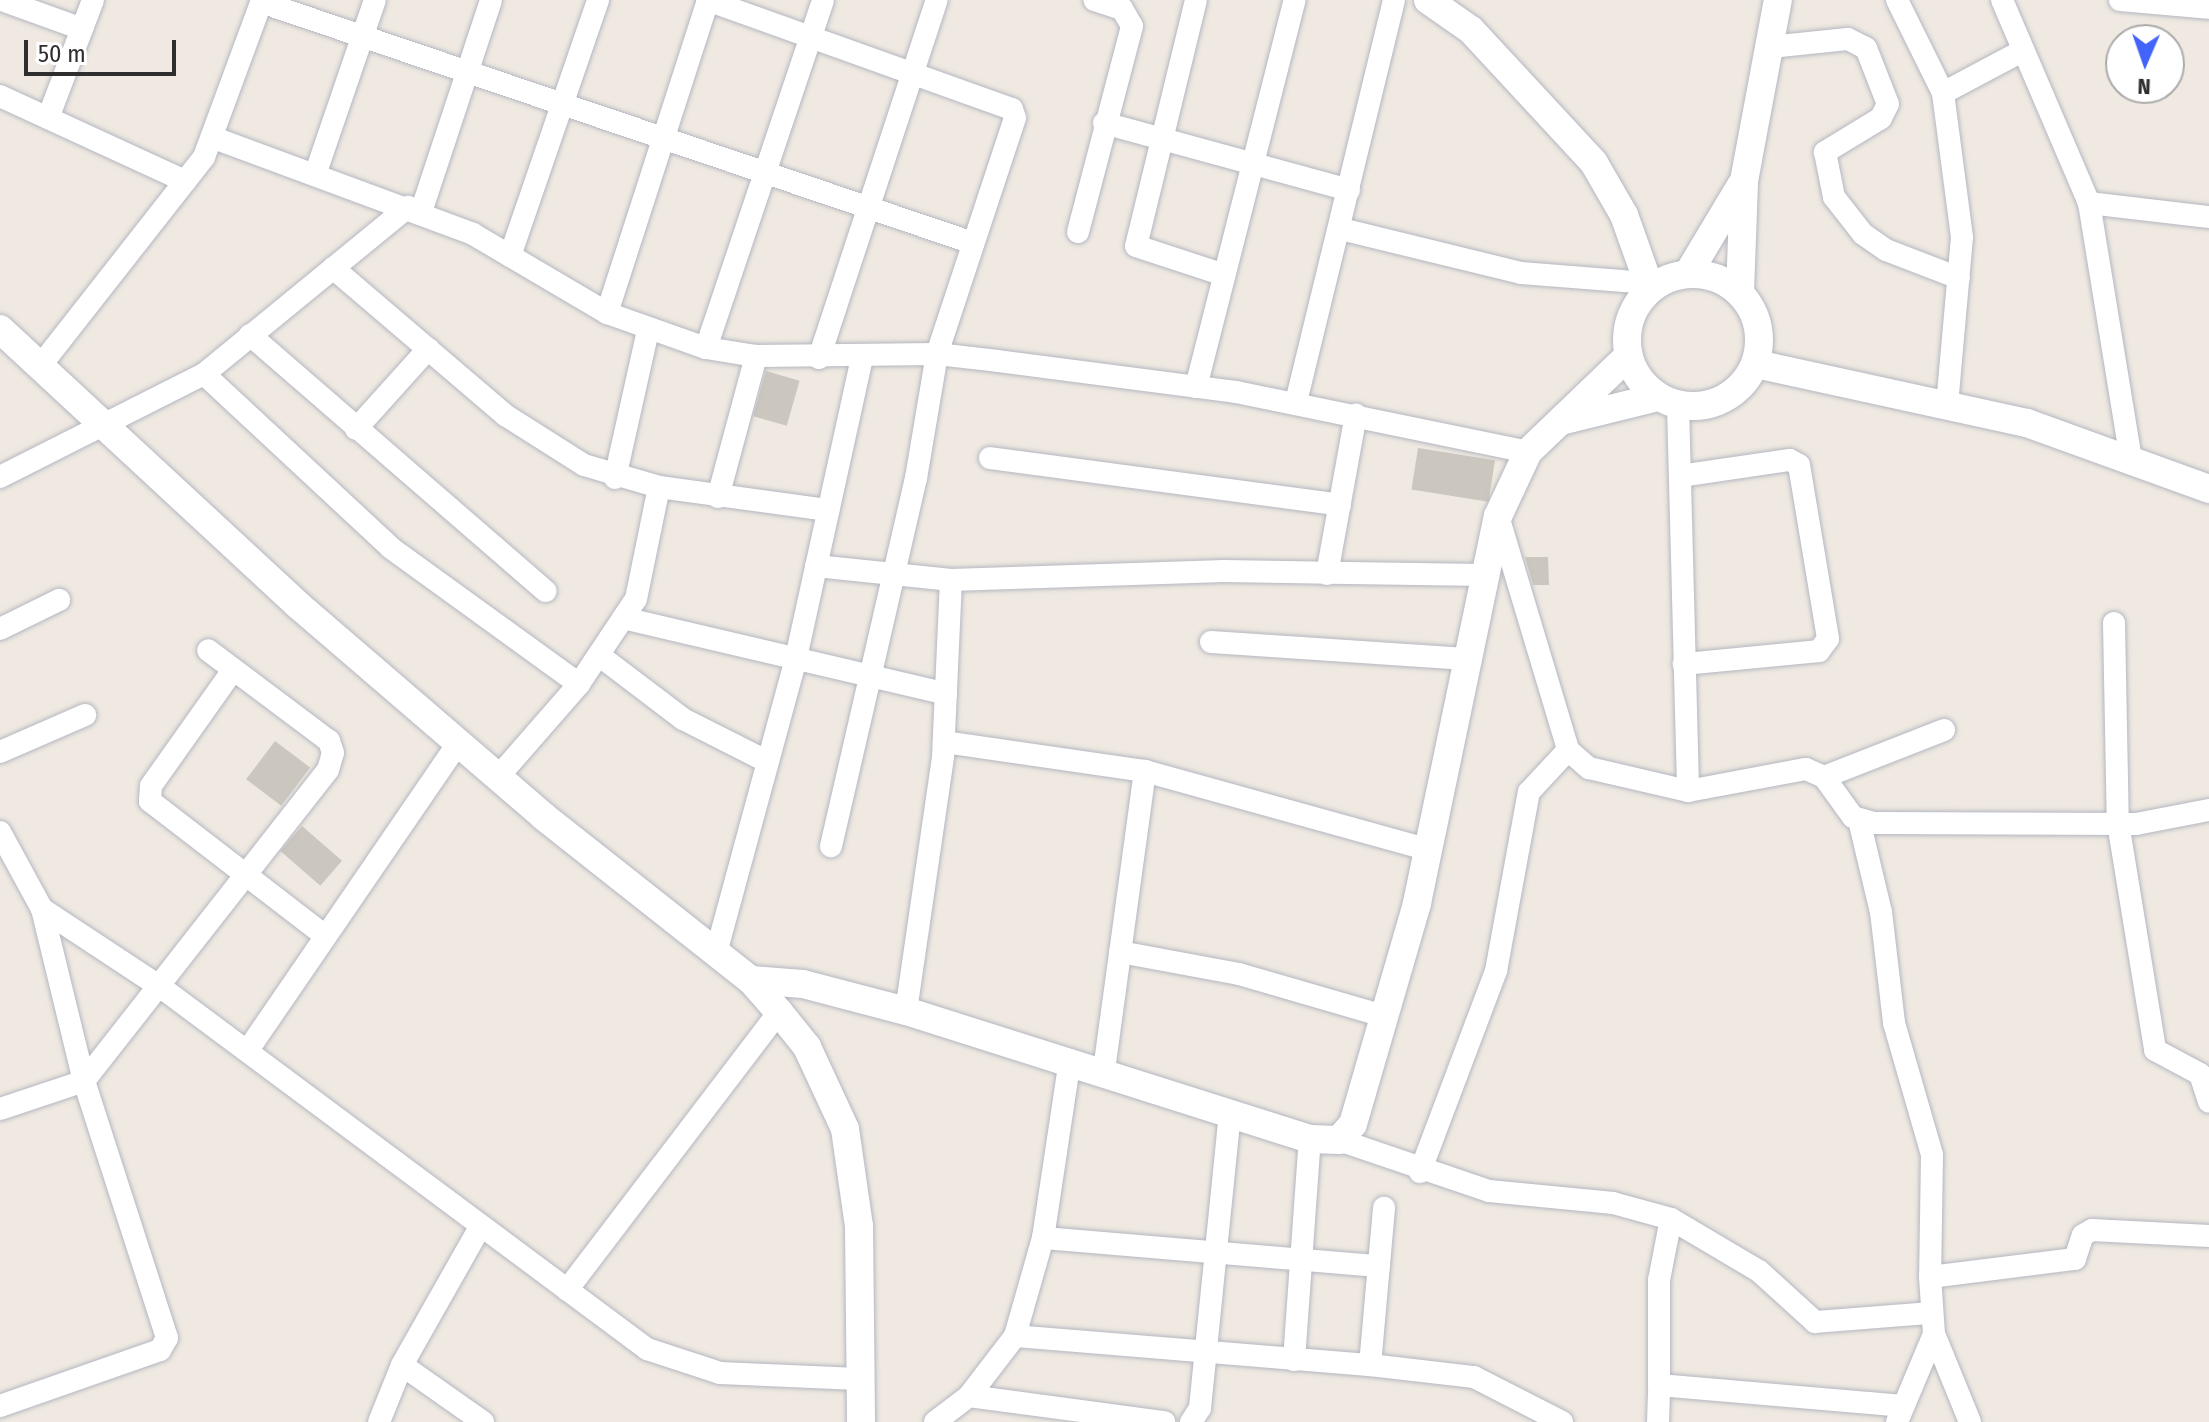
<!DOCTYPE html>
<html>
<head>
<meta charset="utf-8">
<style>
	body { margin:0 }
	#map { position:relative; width:2209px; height:1422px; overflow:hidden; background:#efe9e1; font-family:"Fira Sans Condensed",sans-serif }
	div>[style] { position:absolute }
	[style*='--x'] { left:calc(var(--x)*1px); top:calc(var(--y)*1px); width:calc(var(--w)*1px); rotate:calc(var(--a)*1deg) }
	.building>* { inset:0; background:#cbc7bf; transform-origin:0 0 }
	.roads { filter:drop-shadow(0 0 2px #b4b7c1) drop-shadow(0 0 2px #b4b7c1) }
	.minor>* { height:22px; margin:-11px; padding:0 11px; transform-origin:11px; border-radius:11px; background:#fff }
	.tertiary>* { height:28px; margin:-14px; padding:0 14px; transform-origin:14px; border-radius:14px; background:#fff }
	.tertiary>.ring { margin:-14px; padding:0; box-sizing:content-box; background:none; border:28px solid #fff; border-radius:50% }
	span { translate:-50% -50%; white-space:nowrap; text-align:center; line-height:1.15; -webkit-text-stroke:8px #fff; paint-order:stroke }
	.north { position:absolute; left:2105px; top:24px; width:80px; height:80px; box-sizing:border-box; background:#fff; border:2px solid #ababab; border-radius:50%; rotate:182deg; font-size:22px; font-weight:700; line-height:32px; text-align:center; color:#2e2e2e }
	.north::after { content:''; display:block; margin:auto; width:28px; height:36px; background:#4264fb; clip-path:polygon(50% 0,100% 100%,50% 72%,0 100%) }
	.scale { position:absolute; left:24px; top:40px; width:152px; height:36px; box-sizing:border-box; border:4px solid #2e2e2e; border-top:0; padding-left:10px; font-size:24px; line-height:28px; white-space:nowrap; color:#2e2e2e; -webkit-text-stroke:6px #fff; paint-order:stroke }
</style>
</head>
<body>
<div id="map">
	<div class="building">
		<i style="left:766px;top:371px;width:35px;height:47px;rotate:16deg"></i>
		<i style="left:1418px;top:448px;width:78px;height:42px;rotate:9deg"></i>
		<i style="clip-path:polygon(1525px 557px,1548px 557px,1549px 585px,1533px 585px)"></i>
		<i style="left:275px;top:741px;width:44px;height:48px;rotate:37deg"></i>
		<i style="left:302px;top:826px;width:53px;height:33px;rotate:41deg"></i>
	</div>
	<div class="roads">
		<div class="minor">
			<i style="--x:2;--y:0;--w:85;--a:19.9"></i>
			<i style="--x:707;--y:0;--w:324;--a:19.7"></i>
			<i style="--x:1012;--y:109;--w:9;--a:72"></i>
			<i style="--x:1015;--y:118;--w:249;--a:108.3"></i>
			<i style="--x:937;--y:354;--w:126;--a:99.6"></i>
			<i style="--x:916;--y:478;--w:378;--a:103"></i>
			<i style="--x:1196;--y:0;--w:253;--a:103.7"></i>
			<i style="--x:1136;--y:246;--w:93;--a:18.2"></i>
			<i style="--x:1897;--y:0;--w:104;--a:63.7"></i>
			<i style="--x:1943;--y:93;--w:89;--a:-28"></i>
			<i style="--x:2002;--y:0;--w:221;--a:66.8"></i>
			<i style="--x:2089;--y:203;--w:260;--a:80.7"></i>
			<i style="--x:2120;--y:0;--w:89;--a:5.1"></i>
			<i style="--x:261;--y:2;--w:752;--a:18.7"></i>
			<i style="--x:1770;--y:47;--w:78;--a:-5.9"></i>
			<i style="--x:1848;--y:39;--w:20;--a:27"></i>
			<i style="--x:1866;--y:48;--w:60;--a:68.6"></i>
			<i style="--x:1888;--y:104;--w:16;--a:117"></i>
			<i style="--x:1881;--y:118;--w:66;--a:148.7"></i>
			<i style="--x:1825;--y:152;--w:46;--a:78.7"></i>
			<i style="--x:1834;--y:197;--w:47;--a:51.9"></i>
			<i style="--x:1863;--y:234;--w:28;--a:35"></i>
			<i style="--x:1886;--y:250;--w:78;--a:21"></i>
			<i style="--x:1943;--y:93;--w:145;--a:82.5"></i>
			<i style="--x:1962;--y:237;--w:170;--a:95.1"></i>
			<i style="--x:0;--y:96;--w:204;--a:24.7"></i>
			<i style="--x:48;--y:118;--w:126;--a:-69.1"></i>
			<i style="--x:1104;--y:123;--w:254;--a:15.3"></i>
			<i style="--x:214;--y:138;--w:276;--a:20.3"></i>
			<i style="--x:473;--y:234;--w:156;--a:30.5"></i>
			<i style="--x:607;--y:313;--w:105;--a:19.5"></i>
			<i style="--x:706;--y:348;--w:51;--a:9.1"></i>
			<i style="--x:756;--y:356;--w:181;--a:-0.6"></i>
			<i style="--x:937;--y:354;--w:61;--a:6.5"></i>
			<i style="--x:998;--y:361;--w:240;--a:7.4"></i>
			<i style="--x:1236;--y:392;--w:298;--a:11.6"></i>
			<i style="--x:315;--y:175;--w:185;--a:-71.1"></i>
			<i style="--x:2089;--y:203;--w:121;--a:6.7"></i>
			<i style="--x:421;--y:212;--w:223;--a:-71.7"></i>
			<i style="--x:1341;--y:229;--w:185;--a:13.7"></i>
			<i style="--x:1521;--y:273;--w:126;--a:4.5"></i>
			<i style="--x:1078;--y:232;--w:213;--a:-75.3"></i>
			<i style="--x:1132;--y:26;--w:20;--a:-120"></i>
			<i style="--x:1122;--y:9;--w:29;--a:-162"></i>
			<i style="--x:510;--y:256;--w:271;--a:-71"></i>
			<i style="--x:333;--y:268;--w:226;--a:40.5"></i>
			<i style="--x:505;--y:415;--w:93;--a:32.3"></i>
			<i style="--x:584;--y:465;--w:78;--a:16.3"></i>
			<i style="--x:659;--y:487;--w:171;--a:7.8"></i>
			<i style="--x:607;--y:313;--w:329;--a:-72.1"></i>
			<i style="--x:250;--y:335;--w:391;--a:40.9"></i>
			<i style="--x:706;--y:348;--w:367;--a:-71.4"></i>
			<i style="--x:819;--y:358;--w:377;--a:-71.8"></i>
			<i style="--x:41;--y:365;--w:264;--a:-51.9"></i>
			<i style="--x:204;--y:157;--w:167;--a:-69.7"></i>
			<i style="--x:204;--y:374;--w:255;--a:42.9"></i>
			<i style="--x:391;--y:548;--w:232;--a:35.9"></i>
			<i style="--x:1196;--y:387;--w:399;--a:-75.7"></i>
			<i style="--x:1296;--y:402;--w:414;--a:-76.3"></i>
			<i style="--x:1678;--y:405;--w:386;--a:88.5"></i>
			<i style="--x:356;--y:429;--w:108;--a:-48"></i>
			<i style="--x:990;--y:458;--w:353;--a:7.6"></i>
			<i style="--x:1680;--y:476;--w:111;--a:-8.3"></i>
			<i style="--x:1790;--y:460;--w:10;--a:29"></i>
			<i style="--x:1799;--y:465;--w:176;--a:80.5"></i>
			<i style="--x:1828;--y:639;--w:15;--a:127"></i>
			<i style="--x:1819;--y:651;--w:136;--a:174.5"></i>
			<i style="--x:0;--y:477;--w:229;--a:-26.8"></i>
			<i style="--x:204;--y:374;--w:264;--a:-39.3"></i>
			<i style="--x:615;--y:478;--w:152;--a:-77.4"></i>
			<i style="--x:718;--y:497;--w:146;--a:-74.9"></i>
			<i style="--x:1498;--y:516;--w:244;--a:73.3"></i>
			<i style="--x:1568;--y:750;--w:28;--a:41"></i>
			<i style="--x:1589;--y:768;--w:102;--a:13.1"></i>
			<i style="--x:1688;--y:791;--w:120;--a:-10.6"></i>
			<i style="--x:1806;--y:769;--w:20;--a:24"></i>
			<i style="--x:1824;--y:777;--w:49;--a:54.1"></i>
			<i style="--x:1853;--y:817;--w:22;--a:16"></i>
			<i style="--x:1874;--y:823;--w:262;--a:0.2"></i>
			<i style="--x:2136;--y:824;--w:74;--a:-10.9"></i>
			<i style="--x:816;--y:566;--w:136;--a:5.9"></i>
			<i style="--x:951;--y:580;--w:273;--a:-1.9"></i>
			<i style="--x:1224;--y:571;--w:261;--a:0.9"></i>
			<i style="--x:1327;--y:574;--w:162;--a:-79.7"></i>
			<i style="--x:623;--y:618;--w:332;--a:13.2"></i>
			<i style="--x:2114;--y:623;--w:200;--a:88.9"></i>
			<i style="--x:2118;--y:823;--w:230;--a:80.7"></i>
			<i style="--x:2155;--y:1050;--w:51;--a:28.1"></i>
			<i style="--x:2200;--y:1074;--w:29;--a:72"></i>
			<i style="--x:0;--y:629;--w:66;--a:-26.2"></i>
			<i style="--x:1211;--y:642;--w:260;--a:3.8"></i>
			<i style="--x:600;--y:656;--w:104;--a:37.2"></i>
			<i style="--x:683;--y:719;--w:95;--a:26.8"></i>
			<i style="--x:233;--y:670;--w:142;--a:125.3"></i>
			<i style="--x:151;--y:786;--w:15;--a:94"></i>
			<i style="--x:150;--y:801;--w:221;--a:37.6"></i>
			<i style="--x:944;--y:742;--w:203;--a:8.2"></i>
			<i style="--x:1145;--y:771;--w:296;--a:15.5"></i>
			<i style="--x:0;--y:752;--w:93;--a:-23.5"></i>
			<i style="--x:498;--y:777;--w:123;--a:-48.9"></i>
			<i style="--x:579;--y:684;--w:102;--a:-56.2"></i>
			<i style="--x:636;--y:599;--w:114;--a:-78.4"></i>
			<i style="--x:1824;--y:777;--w:129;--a:-21.4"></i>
			<i style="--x:1859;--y:820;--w:95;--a:76.6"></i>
			<i style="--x:1881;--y:912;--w:112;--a:83.3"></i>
			<i style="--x:1894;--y:1023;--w:137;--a:73.9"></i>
			<i style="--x:1932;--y:1155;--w:122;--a:90.9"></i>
			<i style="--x:0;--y:832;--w:88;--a:61.4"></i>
			<i style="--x:42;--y:909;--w:177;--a:76.3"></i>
			<i style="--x:84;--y:1081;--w:270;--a:72.1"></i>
			<i style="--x:167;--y:1338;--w:14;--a:120"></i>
			<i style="--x:160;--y:1350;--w:170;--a:160.7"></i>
			<i style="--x:42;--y:909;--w:144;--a:33.4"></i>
			<i style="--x:162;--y:988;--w:605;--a:36.66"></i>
			<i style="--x:647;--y:1349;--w:77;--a:18.2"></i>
			<i style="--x:720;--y:1373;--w:138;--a:2.5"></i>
			<i style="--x:1120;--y:952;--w:121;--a:10.5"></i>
			<i style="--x:1239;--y:974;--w:151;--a:16.2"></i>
			<i style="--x:716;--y:953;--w:306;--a:-74.8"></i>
			<i style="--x:796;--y:658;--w:306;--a:-77.6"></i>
			<i style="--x:906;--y:1011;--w:258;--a:-81.7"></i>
			<i style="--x:943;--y:756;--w:176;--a:-87.4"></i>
			<i style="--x:248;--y:1050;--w:372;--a:-55.6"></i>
			<i style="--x:1104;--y:1070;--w:302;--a:-82.2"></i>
			<i style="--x:0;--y:1109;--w:89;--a:-18.4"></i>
			<i style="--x:84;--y:1081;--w:395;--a:-51.9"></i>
			<i style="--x:328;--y:770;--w:18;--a:-74"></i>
			<i style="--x:333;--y:753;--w:13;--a:-108"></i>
			<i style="--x:329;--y:741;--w:151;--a:-143.1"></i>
			<i style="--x:1339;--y:1140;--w:158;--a:18.8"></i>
			<i style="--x:1489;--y:1191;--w:125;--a:5.5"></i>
			<i style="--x:1613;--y:1203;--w:60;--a:15.4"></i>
			<i style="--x:1671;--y:1219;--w:102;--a:30.6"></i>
			<i style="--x:1759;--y:1271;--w:76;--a:42.3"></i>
			<i style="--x:1815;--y:1322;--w:115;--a:-4.5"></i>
			<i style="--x:1420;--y:1172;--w:215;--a:-69.3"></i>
			<i style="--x:1496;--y:971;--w:182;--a:-79.6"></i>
			<i style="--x:1529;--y:792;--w:57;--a:-47.1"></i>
			<i style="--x:1043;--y:1238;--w:337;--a:4.8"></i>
			<i style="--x:567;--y:1290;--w:350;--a:-52.7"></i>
			<i style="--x:1015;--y:1336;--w:356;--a:4.7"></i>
			<i style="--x:1370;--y:1365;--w:158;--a:-84.9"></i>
			<i style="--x:1294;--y:1360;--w:222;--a:-85.9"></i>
			<i style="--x:402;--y:1365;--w:99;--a:35.1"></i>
			<i style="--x:1370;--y:1365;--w:105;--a:6.6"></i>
			<i style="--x:1474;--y:1377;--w:99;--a:27.1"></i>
			<i style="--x:1659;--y:1385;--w:105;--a:-90"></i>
			<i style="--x:1659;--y:1280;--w:62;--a:-78.9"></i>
			<i style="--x:969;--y:1396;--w:197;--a:7.6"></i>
			<i style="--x:379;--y:1422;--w:61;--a:-68"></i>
			<i style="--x:402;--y:1365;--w:156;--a:-60.5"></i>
			<i style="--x:935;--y:1422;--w:43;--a:-37.4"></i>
			<i style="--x:969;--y:1396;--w:76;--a:-52.5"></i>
			<i style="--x:1015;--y:1336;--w:102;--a:-74.1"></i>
			<i style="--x:1043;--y:1238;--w:180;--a:-81.4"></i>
			<i style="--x:1191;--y:1422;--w:17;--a:-57"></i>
			<i style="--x:1200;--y:1408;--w:297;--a:-84.2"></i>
			<i style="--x:1658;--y:1422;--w:37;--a:-88"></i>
			<i style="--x:1659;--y:1385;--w:245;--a:4.9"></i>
			<i style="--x:1897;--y:1422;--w:95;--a:-67.2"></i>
			<i style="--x:1970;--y:1422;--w:95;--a:-112.2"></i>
			<i style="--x:1934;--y:1334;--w:57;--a:-94"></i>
			<i style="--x:1930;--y:1277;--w:146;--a:-7.1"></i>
			<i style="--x:2075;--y:1259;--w:25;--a:-72"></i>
			<i style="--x:2083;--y:1235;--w:10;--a:-29"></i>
			<i style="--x:2092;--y:1230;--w:117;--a:2.9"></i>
		</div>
		<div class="tertiary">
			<i style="--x:1428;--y:0;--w:52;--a:34.9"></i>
			<i style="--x:1471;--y:30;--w:181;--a:47.2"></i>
			<i style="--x:1594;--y:163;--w:60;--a:60"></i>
			<i style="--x:1624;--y:215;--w:77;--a:70.4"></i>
			<i style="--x:1689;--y:272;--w:101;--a:-59.1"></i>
			<i class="ring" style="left:1627px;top:274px;width:104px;height:104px"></i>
			<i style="--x:1740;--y:292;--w:111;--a:-87.9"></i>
			<i style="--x:1744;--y:181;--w:184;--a:-79.4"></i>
			<i style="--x:0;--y:329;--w:406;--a:42.8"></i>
			<i style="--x:298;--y:605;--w:323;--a:40.7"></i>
			<i style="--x:543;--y:816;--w:265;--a:38.3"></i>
			<i style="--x:751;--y:980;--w:43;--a:48.8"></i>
			<i style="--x:779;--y:1012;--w:45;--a:51.3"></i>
			<i style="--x:807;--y:1047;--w:90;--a:65.1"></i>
			<i style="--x:845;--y:1129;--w:98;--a:81.8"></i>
			<i style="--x:859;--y:1226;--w:196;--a:89.4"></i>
			<i style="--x:1756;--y:364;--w:277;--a:12.3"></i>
			<i style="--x:2027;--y:423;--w:194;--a:19.9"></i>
			<i style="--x:1561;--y:421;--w:100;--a:-13.9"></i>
			<i style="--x:751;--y:980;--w:52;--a:4.4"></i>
			<i style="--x:803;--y:984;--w:106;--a:14.7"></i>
			<i style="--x:906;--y:1011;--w:424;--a:17.6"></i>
			<i style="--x:1310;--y:1139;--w:29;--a:2"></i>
			<i style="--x:1339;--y:1140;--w:21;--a:-49"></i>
			<i style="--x:1353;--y:1124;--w:230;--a:-73.8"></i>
			<i style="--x:1417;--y:903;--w:395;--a:-78.2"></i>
			<i style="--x:1498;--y:516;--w:71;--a:-64.9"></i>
			<i style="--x:1528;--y:452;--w:139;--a:-43.8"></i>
		</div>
	</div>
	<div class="north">N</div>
	<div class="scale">50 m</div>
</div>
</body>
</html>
